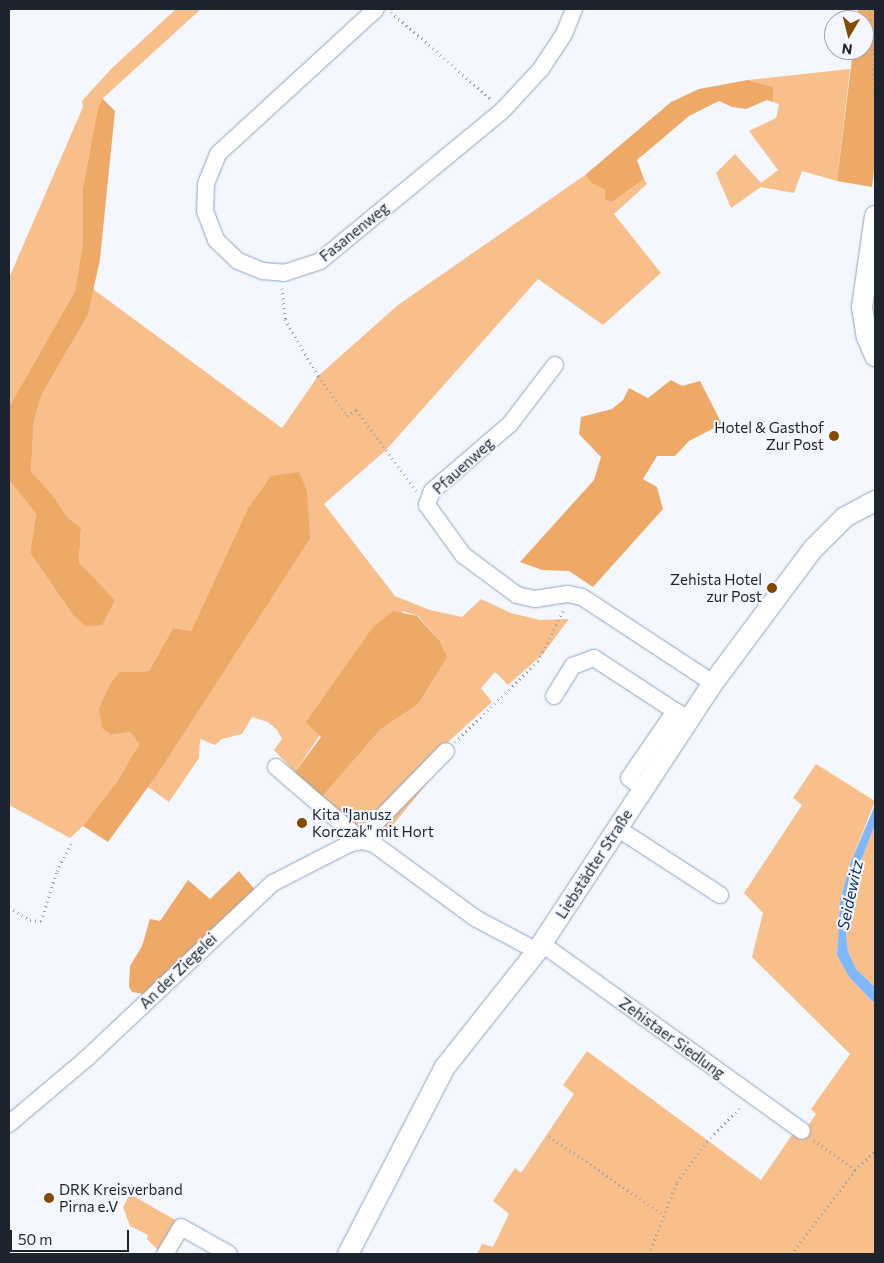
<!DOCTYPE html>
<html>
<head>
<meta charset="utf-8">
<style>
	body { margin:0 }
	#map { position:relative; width:884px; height:1263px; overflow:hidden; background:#f4f8fe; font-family:Commissioner,sans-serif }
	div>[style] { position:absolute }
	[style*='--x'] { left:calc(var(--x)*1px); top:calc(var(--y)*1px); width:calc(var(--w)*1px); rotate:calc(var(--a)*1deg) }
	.green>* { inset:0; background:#f8bf8b }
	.forest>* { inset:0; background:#efa966 }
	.water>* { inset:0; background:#7fb7fd }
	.path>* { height:3px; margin-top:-1.5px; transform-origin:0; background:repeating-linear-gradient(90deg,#9aa0a7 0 1px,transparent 0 5px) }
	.roads { filter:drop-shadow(0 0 1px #8ea4bf) drop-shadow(0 0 1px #8ea4bf) }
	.minor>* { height:16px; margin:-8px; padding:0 8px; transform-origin:8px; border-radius:8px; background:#fff }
	.major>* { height:20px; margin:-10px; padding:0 10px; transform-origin:10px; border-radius:10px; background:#fff }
	.dots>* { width:14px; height:14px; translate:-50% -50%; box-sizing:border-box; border:2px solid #f4f8fe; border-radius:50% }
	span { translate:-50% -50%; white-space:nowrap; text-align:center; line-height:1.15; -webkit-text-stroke:4px #f4f8fe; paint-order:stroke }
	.street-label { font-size:15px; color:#1c252f }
	.poi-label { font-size:15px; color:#1c252f }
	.right { translate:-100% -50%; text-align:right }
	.left { translate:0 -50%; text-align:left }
	.water-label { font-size:16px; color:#072e59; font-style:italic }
	.frame { position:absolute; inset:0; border:10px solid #1c252f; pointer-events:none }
	.north { position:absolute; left:824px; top:10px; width:50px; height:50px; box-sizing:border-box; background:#f4f8fe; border:1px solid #9ea4ab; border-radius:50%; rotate:188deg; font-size:14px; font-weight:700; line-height:20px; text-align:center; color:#1c252f }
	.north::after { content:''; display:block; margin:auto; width:18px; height:22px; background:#844b00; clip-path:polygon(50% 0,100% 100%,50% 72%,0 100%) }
	.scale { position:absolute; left:10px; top:1230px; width:119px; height:22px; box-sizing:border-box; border:2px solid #1c252f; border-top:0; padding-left:6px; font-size:15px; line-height:18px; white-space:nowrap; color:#1c252f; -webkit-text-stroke:4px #f4f8fe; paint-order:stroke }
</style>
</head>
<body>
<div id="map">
	<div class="green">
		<i style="clip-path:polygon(176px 9px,201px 9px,102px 99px,97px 112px,83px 187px,83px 242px,75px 291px,9px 407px,9px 278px,83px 107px,82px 101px,111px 69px)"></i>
		<i style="clip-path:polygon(850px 69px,837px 181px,802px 171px,794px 193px,761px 187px,731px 208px,716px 173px,735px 154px,761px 183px,778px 170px,749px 131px,776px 118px,779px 104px,773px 102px,773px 87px,748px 80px)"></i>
		<i style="clip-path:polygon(585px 175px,591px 183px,605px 190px,612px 202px,644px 179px,647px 184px,614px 214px,661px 273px,603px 325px,538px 279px,386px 450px,324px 504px,395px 596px,430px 610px,462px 617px,481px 599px,511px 613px,540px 620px,569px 619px,543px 654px,508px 685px,495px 672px,481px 688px,492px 702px,448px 742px,363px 831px,358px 829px,322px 797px,380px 730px,418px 704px,439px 640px,418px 616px,403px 611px,295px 772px,274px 750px,282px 739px,277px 730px,268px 722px,252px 717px,242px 734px,222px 739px,215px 745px,200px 739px,199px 758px,169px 802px,148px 787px,310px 539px,247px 510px,191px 631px,173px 628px,149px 671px,120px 672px,111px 735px,130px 732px,139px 744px,118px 780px,83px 826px,70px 838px,9px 805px,9px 480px,36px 514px,30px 553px,73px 615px,115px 600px,79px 562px,81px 528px,67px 517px,55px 498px,31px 471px,34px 421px,42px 394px,88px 315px,93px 289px,282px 428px,318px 376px,398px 305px)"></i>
		<i style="clip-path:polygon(816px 764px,875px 801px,850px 864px,840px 901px,837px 955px,849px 977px,875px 1004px,875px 1254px,477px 1254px,482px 1244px,493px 1247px,509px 1214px,493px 1201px,515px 1168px,521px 1173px,574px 1094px,563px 1085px,587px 1051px,761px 1180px,794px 1132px,801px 1136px,816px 1114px,811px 1109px,850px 1054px,752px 957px,763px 913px,744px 893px,802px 805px,793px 798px)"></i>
		<i style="clip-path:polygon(441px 766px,380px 841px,374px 833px)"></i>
		<i style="clip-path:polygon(875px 825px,875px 987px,856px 969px,848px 953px,846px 933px,858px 868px)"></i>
		<i style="clip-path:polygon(130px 1194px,177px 1221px,160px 1252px,147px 1239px,148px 1235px,130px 1226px,123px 1207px)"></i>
	</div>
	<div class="forest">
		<i style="clip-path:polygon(858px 9px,875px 9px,875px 163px,872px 187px,837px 181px,853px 50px,864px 50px,864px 20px,857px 20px)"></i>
		<i style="clip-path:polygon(748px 80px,773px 87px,773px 102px,767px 100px,746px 109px,732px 107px,719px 101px,689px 116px,637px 160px,644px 179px,612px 202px,605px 199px,605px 190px,591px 183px,585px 175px,671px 102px,699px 89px)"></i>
		<i style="clip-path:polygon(102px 98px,115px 111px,100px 259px,88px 315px,42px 394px,34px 421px,31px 471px,55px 498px,67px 517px,81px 528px,79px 562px,115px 600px,102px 625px,86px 626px,73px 615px,30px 553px,36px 514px,9px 480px,9px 407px,75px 291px,83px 242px,83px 187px,97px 112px)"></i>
		<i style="clip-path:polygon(671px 380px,682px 386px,700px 381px,722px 424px,689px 441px,675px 456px,657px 456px,643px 479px,657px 487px,663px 509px,593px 587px,569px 571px,542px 570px,520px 562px,594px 480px,601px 457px,579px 434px,581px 417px,612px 409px,623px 400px,629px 388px,648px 398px)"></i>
		<i style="clip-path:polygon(299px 472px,307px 491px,310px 539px,156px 776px,108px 842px,83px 826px,118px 780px,139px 744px,130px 732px,111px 735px,102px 728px,99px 708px,111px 683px,120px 672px,149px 671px,173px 628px,191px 631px,247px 510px,271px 476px)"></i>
		<i style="clip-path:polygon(393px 611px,417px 616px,439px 640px,447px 657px,418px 704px,380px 730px,322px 797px,295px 772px,321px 737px,306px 722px,373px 627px)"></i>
		<i style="clip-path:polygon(239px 871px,256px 891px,144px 994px,132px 992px,129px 987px,130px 966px,142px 946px,150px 919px,160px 921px,188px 880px,210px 899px)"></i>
	</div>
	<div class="water">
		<i style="clip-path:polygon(875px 805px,875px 825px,858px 868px,846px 933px,848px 952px,856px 969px,875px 987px,875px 1004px,849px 977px,837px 955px,840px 901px,850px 864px)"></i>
	</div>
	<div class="path">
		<i style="--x:870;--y:9;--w:99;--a:87.1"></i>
		<i style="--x:391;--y:12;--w:134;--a:41.1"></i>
		<i style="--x:282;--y:288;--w:31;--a:84"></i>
		<i style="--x:285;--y:319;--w:66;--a:59.9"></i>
		<i style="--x:318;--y:376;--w:49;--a:54.1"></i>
		<i style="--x:347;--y:416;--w:11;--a:-34"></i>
		<i style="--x:356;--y:410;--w:101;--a:53.5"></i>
		<i style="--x:455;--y:742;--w:116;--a:-44.3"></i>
		<i style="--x:538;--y:661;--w:58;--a:-63.4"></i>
		<i style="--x:9;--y:907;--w:25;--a:32"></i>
		<i style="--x:30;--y:920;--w:11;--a:5"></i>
		<i style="--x:41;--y:921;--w:52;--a:-72.3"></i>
		<i style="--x:57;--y:871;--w:31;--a:-63"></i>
		<i style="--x:549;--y:1136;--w:140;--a:34.5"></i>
		<i style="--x:855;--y:1170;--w:28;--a:-44"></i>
		<i style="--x:649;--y:1254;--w:77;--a:-68.7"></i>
		<i style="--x:677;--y:1182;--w:51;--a:-53.8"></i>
		<i style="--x:707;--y:1141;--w:48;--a:-45"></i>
		<i style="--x:791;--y:1254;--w:106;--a:-52.7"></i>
		<i style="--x:855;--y:1170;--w:53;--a:-144.2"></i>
	</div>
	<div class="roads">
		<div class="minor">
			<i style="--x:376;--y:9;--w:214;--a:137.5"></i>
			<i style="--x:218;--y:154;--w:32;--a:112"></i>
			<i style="--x:206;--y:184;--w:27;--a:92"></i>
			<i style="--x:205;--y:211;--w:31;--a:69"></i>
			<i style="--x:216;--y:240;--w:30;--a:44"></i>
			<i style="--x:238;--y:261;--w:27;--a:22"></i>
			<i style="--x:263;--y:271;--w:21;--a:5"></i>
			<i style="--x:284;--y:273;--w:38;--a:-18"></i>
			<i style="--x:320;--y:261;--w:237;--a:-39.5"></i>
			<i style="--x:503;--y:110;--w:56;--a:-47.2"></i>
			<i style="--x:541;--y:69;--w:42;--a:-56.7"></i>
			<i style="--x:564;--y:34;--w:27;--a:-68"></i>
			<i style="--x:555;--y:365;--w:74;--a:127.3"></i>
			<i style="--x:510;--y:424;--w:103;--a:139.3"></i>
			<i style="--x:432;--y:491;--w:15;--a:110"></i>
			<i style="--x:427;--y:505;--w:62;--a:54.2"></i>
			<i style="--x:463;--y:555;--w:67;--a:36.5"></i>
			<i style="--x:517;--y:595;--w:18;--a:13"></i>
			<i style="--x:535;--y:599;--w:33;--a:-9"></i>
			<i style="--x:568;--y:594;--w:14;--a:12"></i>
			<i style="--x:582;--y:597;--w:157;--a:33.3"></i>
			<i style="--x:554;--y:696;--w:36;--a:-58"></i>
			<i style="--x:573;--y:666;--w:22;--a:-21"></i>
			<i style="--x:594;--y:658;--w:97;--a:33.2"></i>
			<i style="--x:276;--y:767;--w:113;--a:40.7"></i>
			<i style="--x:362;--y:841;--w:10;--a:-61"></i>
			<i style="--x:367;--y:832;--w:113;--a:-45.7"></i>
			<i style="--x:642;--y:788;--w:16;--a:-142"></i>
			<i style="--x:629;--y:778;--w:81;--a:-55.5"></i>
			<i style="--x:675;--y:711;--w:10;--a:29"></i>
			<i style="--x:617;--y:828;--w:123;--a:33"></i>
			<i style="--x:542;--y:944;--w:320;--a:35.7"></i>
			<i style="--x:9;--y:1124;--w:102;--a:-40.2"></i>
			<i style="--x:87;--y:1058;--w:255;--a:-43.3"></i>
			<i style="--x:273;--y:883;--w:85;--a:-27.2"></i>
			<i style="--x:349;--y:844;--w:13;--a:-13"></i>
			<i style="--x:362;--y:841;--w:12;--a:14"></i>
			<i style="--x:374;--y:844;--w:125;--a:36.2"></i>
			<i style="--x:475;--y:918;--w:70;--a:28"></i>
			<i style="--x:165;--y:1254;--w:31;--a:-59"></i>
			<i style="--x:181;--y:1227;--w:55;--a:29.4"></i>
		</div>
		<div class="major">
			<i style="--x:875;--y:216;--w:92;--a:98.1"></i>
			<i style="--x:862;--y:307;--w:30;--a:81"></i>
			<i style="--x:867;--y:337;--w:21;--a:67"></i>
			<i style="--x:348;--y:1254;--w:211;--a:-62.6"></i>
			<i style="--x:445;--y:1067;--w:148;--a:-51.6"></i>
			<i style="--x:537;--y:951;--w:321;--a:-56.7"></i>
			<i style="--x:713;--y:683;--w:167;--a:-53.3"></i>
			<i style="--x:813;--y:549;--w:45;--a:-45"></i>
			<i style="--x:845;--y:517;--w:34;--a:-28"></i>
		</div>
	</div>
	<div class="dots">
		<i style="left:834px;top:436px;background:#844b00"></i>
		<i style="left:772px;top:588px;background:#844b00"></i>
		<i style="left:302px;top:823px;background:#844b00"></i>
		<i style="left:49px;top:1198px;background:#844b00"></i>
	</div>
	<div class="street-label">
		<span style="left:354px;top:232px;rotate:-39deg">Fasanenweg</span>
		<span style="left:463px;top:466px;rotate:-42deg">Pfauenweg</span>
		<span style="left:594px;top:864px;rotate:-57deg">Liebstädter Straße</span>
		<span style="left:178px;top:971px;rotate:-44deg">An der Ziegelei</span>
		<span style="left:672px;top:1038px;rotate:36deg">Zehistaer Siedlung</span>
	</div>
	<div class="poi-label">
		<span class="right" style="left:824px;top:436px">Hotel &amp; Gasthof<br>Zur Post</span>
		<span class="right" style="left:762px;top:588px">Zehista Hotel<br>zur Post</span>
		<span class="left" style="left:312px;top:823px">Kita "Janusz<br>Korczak" mit Hort</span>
		<span class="left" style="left:59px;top:1198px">DRK Kreisverband<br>Pirna e.V</span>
	</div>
	<div class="water-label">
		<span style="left:850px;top:895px;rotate:-78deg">Seidewitz</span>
	</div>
	<div class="frame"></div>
	<div class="north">N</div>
	<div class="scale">50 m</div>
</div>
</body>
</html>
